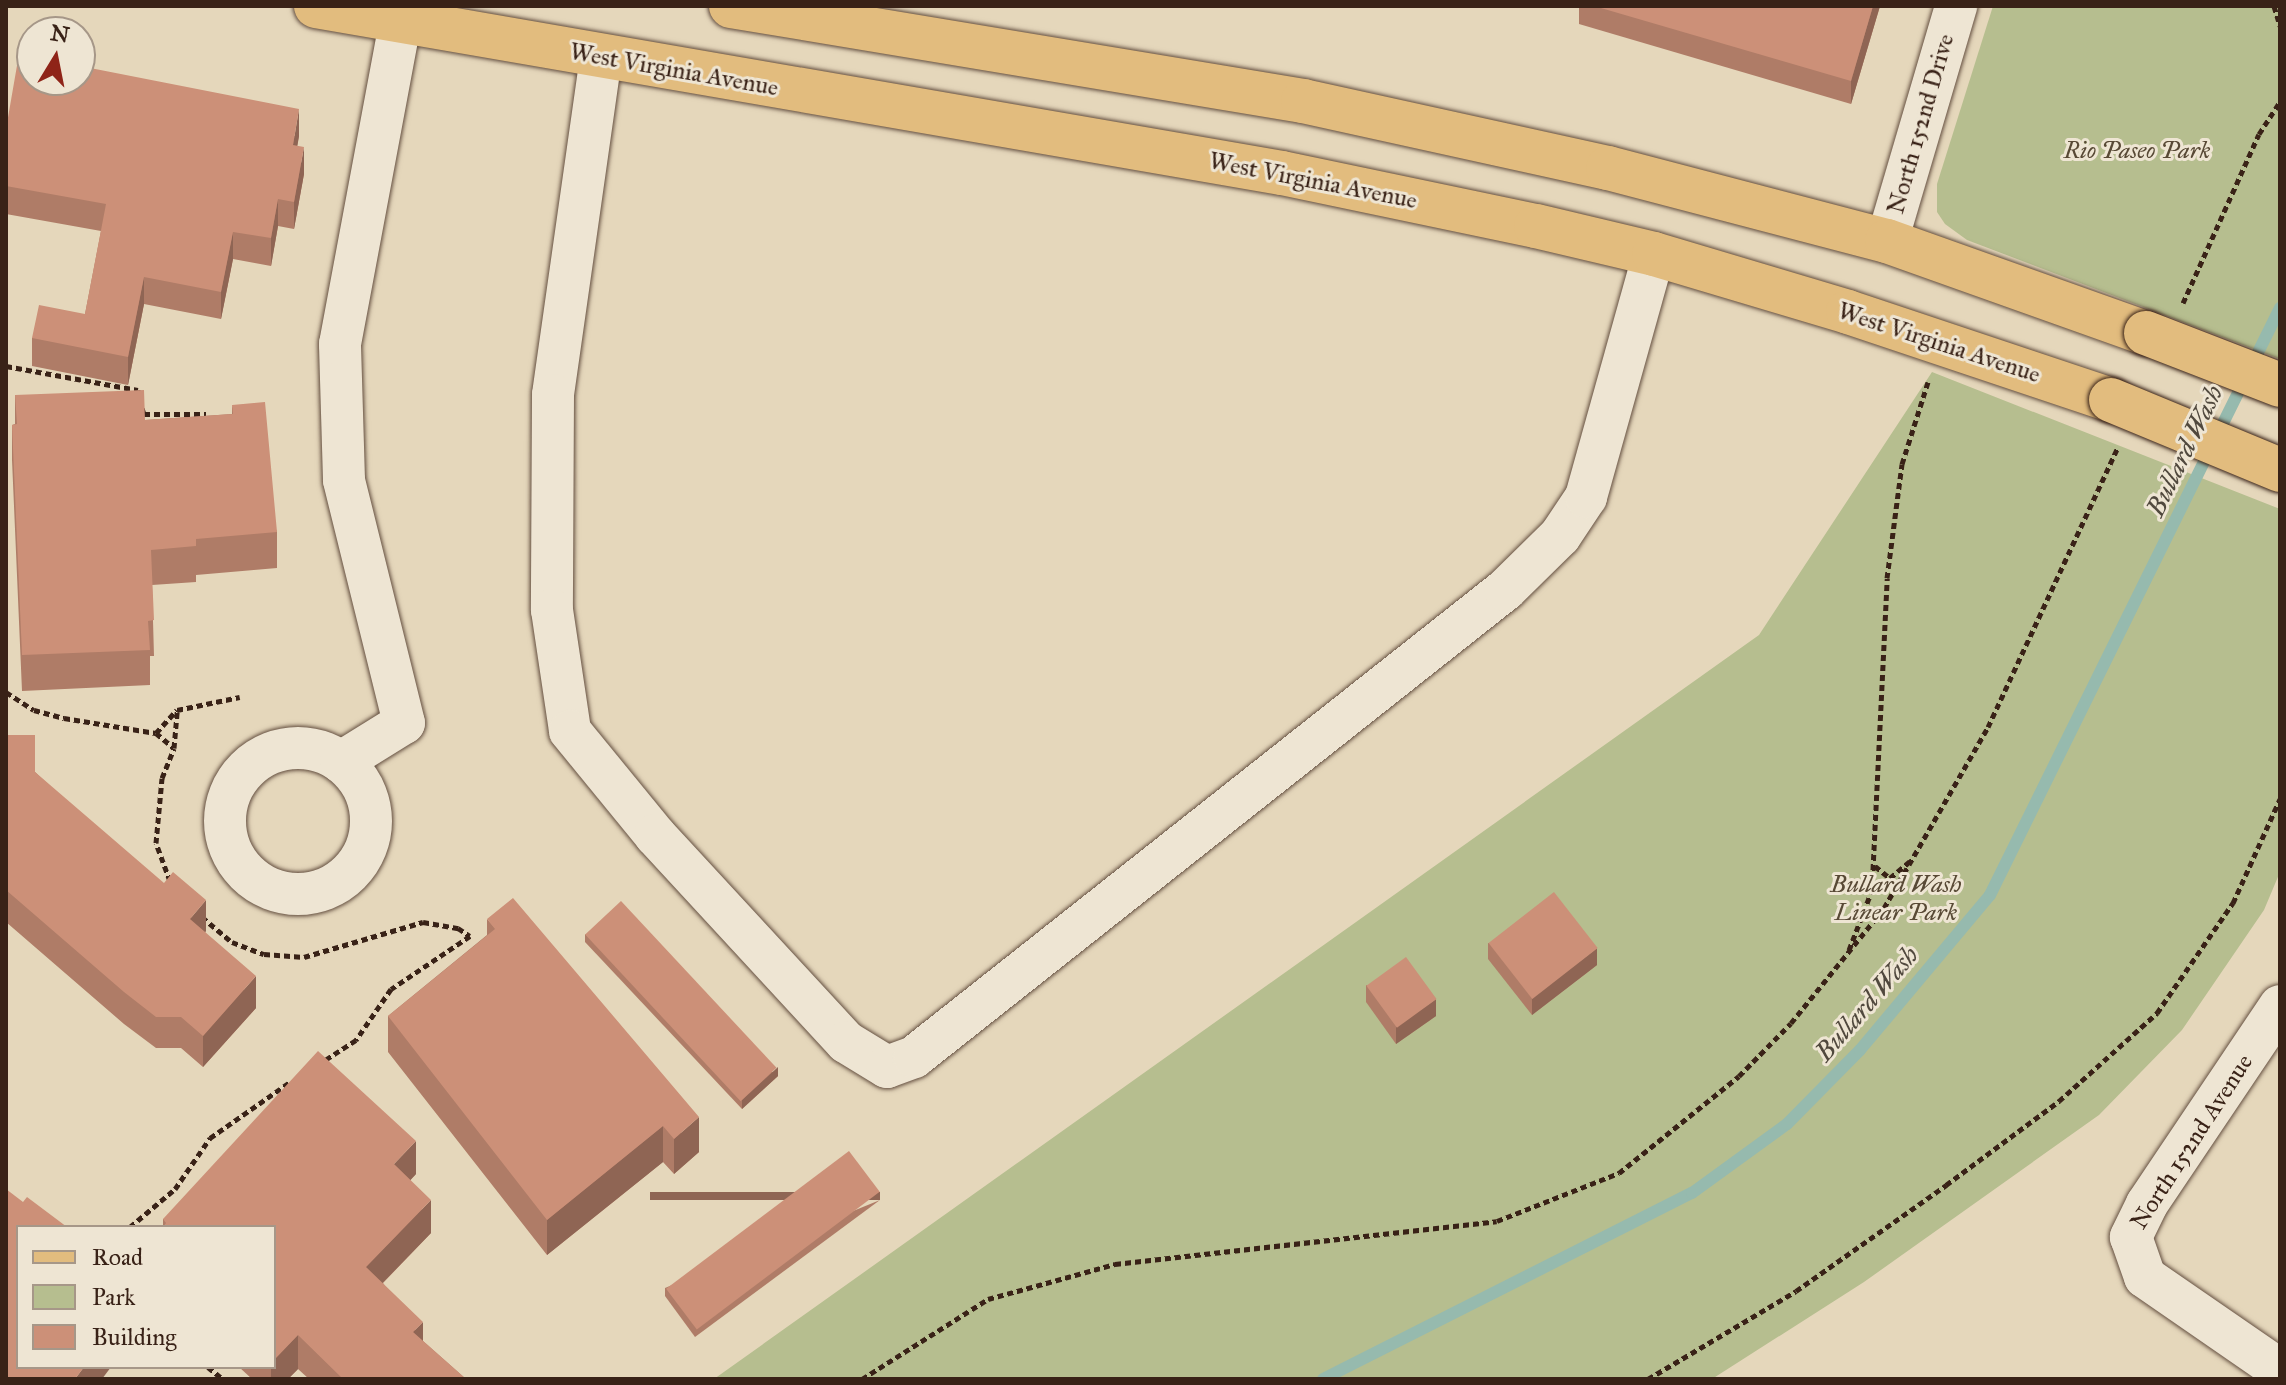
<!DOCTYPE html>
<html>
<head>
<meta charset="utf-8">
<style>
	body { margin:0 }
	#map { position:relative; width:2286px; height:1385px; overflow:hidden; background:#e5d7bb; font-family:"IM FELL Great Primer",serif }
	div>[style] { position:absolute }
	[style*='--x'] { left:calc(var(--x)*1px); top:calc(var(--y)*1px); width:calc(var(--w)*1px); rotate:calc(var(--a)*1deg) }
	.green>* { inset:0; background:#b6be8f }
	.stream>* { height:12px; margin:-6px; padding:0 6px; transform-origin:6px; border-radius:6px; background:#96baae }
	.path>* { height:5px; margin-top:-2.5px; transform-origin:0; background:repeating-linear-gradient(90deg,#392217 0 6px,transparent 0 10px) }
	.roads { filter:drop-shadow(0 0 2px #644f40) drop-shadow(0 0 2px #644f40) }
	.minor>* { height:42px; margin:-21px; padding:0 21px; transform-origin:21px; border-radius:21px; background:#eee5d3 }
	.minor>.ring { margin:-21px; padding:0; box-sizing:content-box; background:none; border:42px solid #eee5d3; border-radius:50% }
	.major>* { height:44px; margin:-22px; padding:0 22px; transform-origin:22px; border-radius:22px; background:#e2bc7e }
	.bridges { filter:drop-shadow(0 0 2px #392217) drop-shadow(0 0 2px #392217) }
	.major-bridge>* { height:44px; margin:-22px; padding:0 22px; transform-origin:22px; border-radius:22px; background:#e2bc7e }
	.wall>* { inset:0; background:#af7c67 }
	.shaded-wall>* { inset:0; background:#8f6554; transform-origin:0 0 }
	.building>* { inset:0; background:#cc9078; transform-origin:0 0 }
	span { translate:-50% -50%; white-space:nowrap; text-align:center; line-height:1.15; -webkit-text-stroke:6px #eee5d3; paint-order:stroke }
	.street-label { font-size:24px; color:#392217 }
	.park-label { font-size:24px; color:#584935; font-style:italic }
	.water-label { font-size:26px; color:#50483d; font-style:italic }
	.frame { position:absolute; inset:0; border:8px solid #392217; pointer-events:none }
	.legend { position:absolute; left:16px; top:1225px; width:260px; height:144px; box-sizing:border-box; background:#eee5d3; border:2px solid #a69788; margin:0; padding:10px 14px; list-style:none; font-size:24px; color:#392217 }
	.legend li { display:flex; align-items:center; gap:16px; height:40px }
	.legend b { width:40px; border:2px solid #a69788 }
	.north { position:absolute; left:16px; top:16px; width:80px; height:80px; box-sizing:border-box; background:#eee5d3; border:2px solid #a69788; border-radius:50%; rotate:10deg; font-size:22px; font-weight:700; line-height:32px; text-align:center; color:#392217 }
	.north::after { content:''; display:block; margin:auto; width:28px; height:36px; background:#8f2418; clip-path:polygon(50% 0,100% 100%,50% 72%,0 100%) }
</style>
</head>
<body>
<div id="map">
	<div class="green">
		<i style="clip-path:polygon(1993px 6px,2280px 6px,2280px 359px,1967px 240px,1945px 224px,1937px 212px,1937px 184px)"></i>
		<i style="clip-path:polygon(1932px 372px,2280px 509px,2280px 872px,2264px 910px,2182px 1030px,2099px 1115px,1864px 1282px,1712px 1379px,714px 1379px,1759px 635px)"></i>
	</div>
	<div class="stream">
		<i style="--x:1323;--y:1379;--w:413;--a:-26.8"></i>
		<i style="--x:1692;--y:1193;--w:117;--a:-36"></i>
		<i style="--x:1787;--y:1124;--w:104;--a:-45.4"></i>
		<i style="--x:1860;--y:1050;--w:202;--a:-50"></i>
		<i style="--x:1990;--y:895;--w:655;--a:-63.71"></i>
	</div>
	<div class="path">
		<i style="--x:2274;--y:6;--w:21;--a:73"></i>
		<i style="--x:2183;--y:303;--w:185;--a:-65.8"></i>
		<i style="--x:2259;--y:134;--w:38;--a:-57"></i>
		<i style="--x:6;--y:366;--w:134;--a:10.3"></i>
		<i style="--x:138;--y:390;--w:5;--a:79"></i>
		<i style="--x:142;--y:408;--w:6;--a:72"></i>
		<i style="--x:144;--y:414;--w:62;--a:0"></i>
		<i style="--x:6;--y:692;--w:33;--a:33"></i>
		<i style="--x:34;--y:710;--w:31;--a:15"></i>
		<i style="--x:64;--y:718;--w:93;--a:9.3"></i>
		<i style="--x:156;--y:733;--w:31;--a:-48"></i>
		<i style="--x:177;--y:710;--w:64;--a:-11.7"></i>
		<i style="--x:156;--y:733;--w:23;--a:40"></i>
		<i style="--x:1875;--y:866;--w:19;--a:39"></i>
		<i style="--x:1890;--y:878;--w:26;--a:-40"></i>
		<i style="--x:170;--y:881;--w:40;--a:-110.2"></i>
		<i style="--x:156;--y:843;--w:65;--a:-84.7"></i>
		<i style="--x:162;--y:778;--w:32;--a:-68"></i>
		<i style="--x:174;--y:748;--w:38;--a:-85"></i>
		<i style="--x:202;--y:917;--w:39;--a:40"></i>
		<i style="--x:232;--y:942;--w:34;--a:21"></i>
		<i style="--x:264;--y:954;--w:40;--a:4.3"></i>
		<i style="--x:304;--y:957;--w:124;--a:-16.4"></i>
		<i style="--x:423;--y:922;--w:36;--a:10"></i>
		<i style="--x:458;--y:928;--w:14;--a:34"></i>
		<i style="--x:470;--y:936;--w:95;--a:146.1"></i>
		<i style="--x:391;--y:989;--w:62;--a:124.5"></i>
		<i style="--x:356;--y:1040;--w:40;--a:147.1"></i>
		<i style="--x:1849;--y:950;--w:64;--a:-69"></i>
		<i style="--x:1872;--y:890;--w:312;--a:-87.2"></i>
		<i style="--x:1887;--y:578;--w:115;--a:-82.5"></i>
		<i style="--x:1902;--y:464;--w:86;--a:-72.4"></i>
		<i style="--x:130;--y:1227;--w:59;--a:-40.2"></i>
		<i style="--x:175;--y:1189;--w:62;--a:-55.5"></i>
		<i style="--x:210;--y:1138;--w:98;--a:-35"></i>
		<i style="--x:208;--y:1367;--w:19;--a:39"></i>
		<i style="--x:862;--y:1379;--w:149;--a:-32.4"></i>
		<i style="--x:988;--y:1299;--w:132;--a:-15.4"></i>
		<i style="--x:1115;--y:1264;--w:384;--a:-6.4"></i>
		<i style="--x:1497;--y:1221;--w:131;--a:-21.5"></i>
		<i style="--x:1619;--y:1173;--w:154;--a:-38.9"></i>
		<i style="--x:1739;--y:1076;--w:74;--a:-45.5"></i>
		<i style="--x:1791;--y:1023;--w:148;--a:-51"></i>
		<i style="--x:1884;--y:908;--w:209;--a:-60.1"></i>
		<i style="--x:1988;--y:727;--w:309;--a:-65.1"></i>
		<i style="--x:1648;--y:1379;--w:172;--a:-30.7"></i>
		<i style="--x:1796;--y:1291;--w:184;--a:-35.2"></i>
		<i style="--x:1946;--y:1185;--w:141;--a:-36.6"></i>
		<i style="--x:2059;--y:1101;--w:132;--a:-41.9"></i>
		<i style="--x:2157;--y:1013;--w:134;--a:-55.4"></i>
		<i style="--x:2233;--y:903;--w:114;--a:-65.7"></i>
	</div>
	<div class="roads">
		<div class="minor">
			<i style="--x:601;--y:57;--w:341;--a:98.1"></i>
			<i style="--x:553;--y:395;--w:215;--a:90.3"></i>
			<i style="--x:552;--y:610;--w:122;--a:81.5"></i>
			<i style="--x:570;--y:731;--w:134;--a:50.7"></i>
			<i style="--x:655;--y:835;--w:282;--a:47.3"></i>
			<i style="--x:846;--y:1042;--w:48;--a:31.4"></i>
			<i style="--x:887;--y:1067;--w:29;--a:-20"></i>
			<i style="--x:914;--y:1057;--w:753;--a:-38.32"></i>
			<i style="--x:1505;--y:590;--w:77;--a:-44.5"></i>
			<i style="--x:1560;--y:536;--w:47;--a:-56.3"></i>
			<i style="--x:1586;--y:497;--w:252;--a:-74.4"></i>
			<i style="--x:1887;--y:241;--w:245;--a:-73.6"></i>
			<i class="ring" style="left:225px;top:748px;width:104px;height:104px"></i>
			<i style="--x:341;--y:762;--w:74;--a:-31.8"></i>
			<i style="--x:404;--y:723;--w:250;--a:-103.9"></i>
			<i style="--x:344;--y:480;--w:136;--a:-91.7"></i>
			<i style="--x:340;--y:344;--w:344;--a:-79.4"></i>
			<i style="--x:2280;--y:1006;--w:239;--a:123.9"></i>
			<i style="--x:2147;--y:1204;--w:37;--a:116"></i>
			<i style="--x:2131;--y:1237;--w:42;--a:70.7"></i>
			<i style="--x:2145;--y:1277;--w:164;--a:34.6"></i>
		</div>
		<div class="major">
			<i style="--x:316;--y:6;--w:980;--a:9.81"></i>
			<i style="--x:1282;--y:173;--w:259;--a:11.8"></i>
			<i style="--x:1536;--y:226;--w:121;--a:13.3"></i>
			<i style="--x:1654;--y:254;--w:202;--a:16.6"></i>
			<i style="--x:1848;--y:312;--w:277;--a:18.5"></i>
			<i style="--x:731;--y:6;--w:580;--a:9.43"></i>
			<i style="--x:1303;--y:101;--w:312;--a:12.4"></i>
			<i style="--x:1608;--y:168;--w:288;--a:14.7"></i>
			<i style="--x:1887;--y:241;--w:275;--a:19.6"></i>
		</div>
	</div>
	<div class="bridges">
		<div class="major-bridge">
			<i style="--x:2146;--y:333;--w:144;--a:21.2"></i>
			<i style="--x:2111;--y:400;--w:183;--a:22.5"></i>
		</div>
	</div>
	<div class="wall">
		<i style="clip-path:polygon(1579px 6px,1880px 6px,1851px 104px,1579px 24px)"></i>
		<i style="clip-path:polygon(6px 129px,299px 136px,297px 146px,304px 174px,294px 229px,278px 226px,271px 266px,233px 259px,221px 319px,144px 304px,128px 385px,32px 366px,32px 338px,85px 314px,101px 231px,6px 214px)"></i>
		<i style="clip-path:polygon(15px 395px,145px 420px,232px 414px,232px 405px,277px 532px,277px 568px,196px 575px,196px 582px,152px 585px,154px 656px,150px 656px,150px 685px,22px 691px,12px 460px,12px 425px,15px 424px)"></i>
		<i style="clip-path:polygon(6px 735px,35px 772px,206px 931px,205px 932px,256px 1008px,203px 1067px,181px 1048px,156px 1048px,124px 1024px,6px 922px)"></i>
		<i style="clip-path:polygon(487px 919px,699px 1152px,674px 1174px,663px 1162px,547px 1255px,388px 1052px,388px 1016px,487px 935px)"></i>
		<i style="clip-path:polygon(585px 934px,778px 1076px,742px 1109px,585px 942px)"></i>
		<i style="clip-path:polygon(1488px 943px,1597px 965px,1532px 1015px,1488px 959px)"></i>
		<i style="clip-path:polygon(1366px 985px,1436px 1016px,1396px 1044px,1366px 1002px)"></i>
		<i style="clip-path:polygon(416px 1174px,410px 1180px,431px 1233px,383px 1283px,423px 1341px,466px 1379px,309px 1379px,298px 1369px,288px 1379px,252px 1379px,239px 1367px,274px 1367px,163px 1227px,163px 1219px)"></i>
		<i style="clip-path:polygon(880px 1200px,695px 1337px,665px 1296px,665px 1288px)"></i>
	</div>
	<div class="shaded-wall">
		<i style="clip-path:polygon(1873px 6px,1880px 6px,1851px 104px,1851px 81px)"></i>
		<i style="clip-path:polygon(299px 109px,299px 136px,293px 172px,293px 145px)"></i>
		<i style="clip-path:polygon(304px 147px,304px 174px,294px 229px,294px 202px)"></i>
		<i style="clip-path:polygon(278px 199px,278px 226px,271px 266px,271px 238px)"></i>
		<i style="clip-path:polygon(233px 232px,233px 259px,221px 319px,221px 292px)"></i>
		<i style="clip-path:polygon(144px 277px,144px 304px,128px 385px,128px 357px)"></i>
		<i style="clip-path:polygon(206px 900px,206px 931px,190px 951px,190px 919px)"></i>
		<i style="clip-path:polygon(1597px 948px,1597px 965px,1532px 1015px,1532px 998px)"></i>
		<i style="clip-path:polygon(256px 976px,256px 1008px,203px 1067px,203px 1036px)"></i>
		<i style="clip-path:polygon(1436px 999px,1436px 1016px,1396px 1044px,1396px 1027px)"></i>
		<i style="clip-path:polygon(778px 1067px,778px 1076px,742px 1109px,742px 1100px)"></i>
		<i style="clip-path:polygon(699px 1117px,699px 1152px,674px 1174px,674px 1139px)"></i>
		<i style="clip-path:polygon(663px 1126px,663px 1162px,547px 1255px,547px 1220px)"></i>
		<i style="clip-path:polygon(416px 1141px,416px 1174px,394px 1198px,394px 1164px)"></i>
		<i style="left:880px;top:1192px;width:8px;height:230px;rotate:90deg"></i>
		<i style="clip-path:polygon(431px 1200px,431px 1233px,366px 1300px,366px 1267px)"></i>
		<i style="clip-path:polygon(423px 1322px,423px 1355px,413px 1332px)"></i>
		<i style="clip-path:polygon(298px 1335px,298px 1369px,288px 1379px,271px 1379px,271px 1367px,274px 1367px,274px 1360px)"></i>
		<i style="clip-path:polygon(84px 1367px,111px 1367px,102px 1379px,75px 1379px)"></i>
	</div>
	<div class="building">
		<i style="clip-path:polygon(1594px 6px,1873px 6px,1851px 81px)"></i>
		<i style="clip-path:polygon(19px 54px,32px 57px,32px 80px,80px 80px,80px 66px,299px 109px,293px 145px,304px 147px,294px 202px,278px 199px,271px 238px,233px 232px,221px 292px,144px 277px,128px 357px,32px 338px,39px 305px,85px 314px,106px 204px,6px 186px,6px 129px)"></i>
		<i style="clip-path:polygon(144px 390px,145px 420px,233px 414px,232px 405px,265px 402px,277px 532px,196px 539px,196px 546px,151px 550px,154px 620px,148px 621px,150px 650px,22px 655px,12px 425px,17px 424px,15px 395px)"></i>
		<i style="clip-path:polygon(6px 735px,35px 735px,35px 772px,164px 883px,173px 872px,206px 900px,190px 919px,256px 976px,203px 1036px,181px 1017px,156px 1017px,124px 992px,6px 890px)"></i>
		<i style="left:1554px;top:892px;width:71px;height:83px;rotate:52deg"></i>
		<i style="clip-path:polygon(513px 898px,699px 1117px,674px 1139px,663px 1126px,547px 1220px,388px 1016px,495px 929px,487px 919px)"></i>
		<i style="left:621px;top:901px;width:228px;height:49px;rotate:47deg"></i>
		<i style="left:1406px;top:957px;width:52px;height:49px;rotate:54deg"></i>
		<i style="clip-path:polygon(318px 1051px,416px 1141px,394px 1164px,431px 1200px,366px 1267px,423px 1322px,413px 1332px,466px 1379px,343px 1379px,298px 1335px,274px 1360px,274px 1227px,163px 1227px,166px 1223px,163px 1219px)"></i>
		<i style="left:849px;top:1151px;width:51px;height:229px;rotate:53deg"></i>
		<i style="clip-path:polygon(6px 1189px,23px 1202px,27px 1197px,67px 1227px,18px 1227px,18px 1367px,84px 1367px,75px 1379px,6px 1379px)"></i>
	</div>
	<div class="street-label">
		<span style="left:674px;top:70px;rotate:10deg">West Virginia Avenue</span>
		<span style="left:1921px;top:124px;rotate:-74deg">North 152nd Drive</span>
		<span style="left:1313px;top:181px;rotate:11deg">West Virginia Avenue</span>
		<span style="left:1939px;top:343px;rotate:18deg">West Virginia Avenue</span>
		<span style="left:2192px;top:1142px;rotate:-57deg">North 152nd Avenue</span>
	</div>
	<div class="park-label">
		<span style="left:2137px;top:151px">Rio Paseo Park</span>
		<span style="left:1896px;top:899px">Bullard Wash<br>Linear Park</span>
	</div>
	<div class="water-label">
		<span style="left:2185px;top:451px;rotate:-64deg">Bullard Wash</span>
		<span style="left:1867px;top:1004px;rotate:-49deg">Bullard Wash</span>
	</div>
	<div class="frame"></div>
	<ul class="legend">
	<li><b style="height:10px;background:#e2bc7e"></b>Road</li>
	<li><b style="height:22px;background:#b6be8f"></b>Park</li>
	<li><b style="height:22px;background:#cc9078"></b>Building</li>
	</ul>
	<div class="north">N</div>
</div>
</body>
</html>
